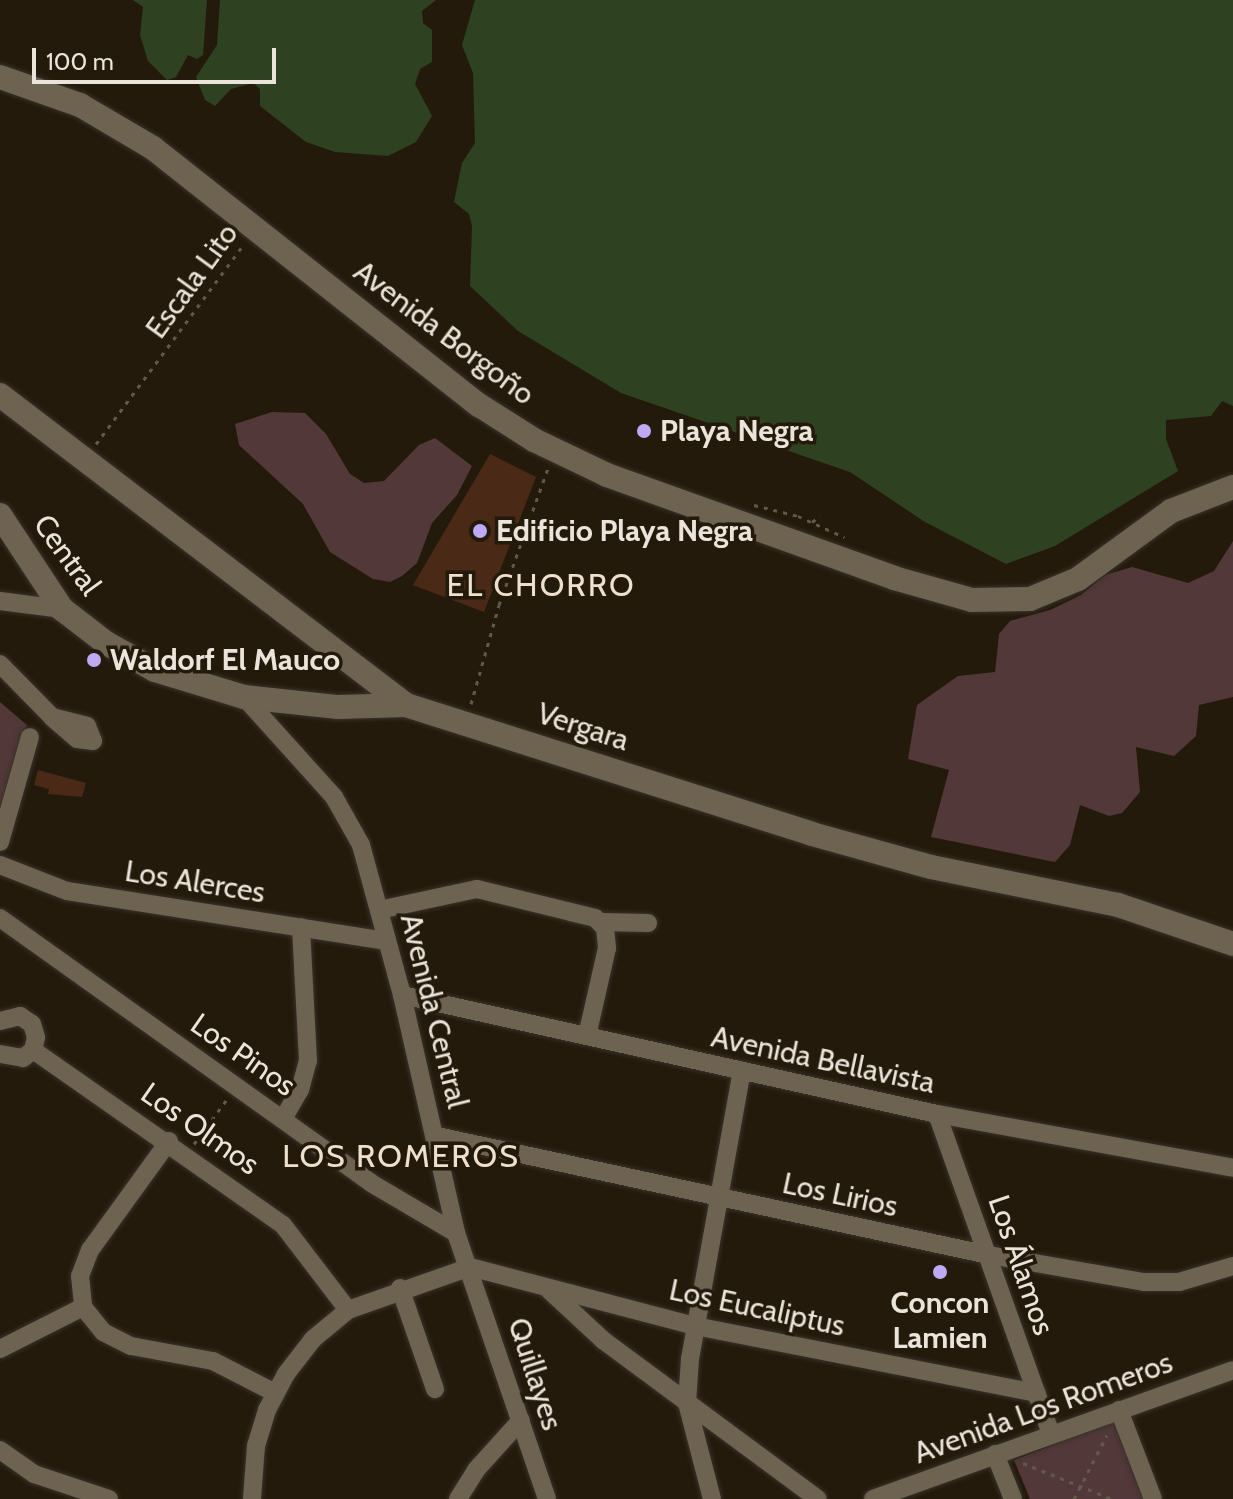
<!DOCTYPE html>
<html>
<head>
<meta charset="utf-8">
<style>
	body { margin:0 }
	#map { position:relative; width:1233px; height:1499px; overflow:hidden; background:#241a0b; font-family:Cabin,sans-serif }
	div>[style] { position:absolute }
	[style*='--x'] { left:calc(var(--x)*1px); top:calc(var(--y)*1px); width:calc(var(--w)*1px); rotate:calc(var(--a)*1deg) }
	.green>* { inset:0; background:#523838 }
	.water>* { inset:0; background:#2e4222 }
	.building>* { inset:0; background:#4a2916 }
	.path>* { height:3px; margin-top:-1.5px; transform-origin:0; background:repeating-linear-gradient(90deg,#62584b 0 4px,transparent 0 10px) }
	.roads { filter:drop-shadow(0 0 2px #39322c) drop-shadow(0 0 2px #39322c) }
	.minor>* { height:18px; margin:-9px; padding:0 9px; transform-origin:9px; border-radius:9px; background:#6e6351 }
	.tertiary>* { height:24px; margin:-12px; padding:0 12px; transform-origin:12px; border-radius:12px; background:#6e6351 }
	.secondary>* { height:24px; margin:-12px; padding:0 12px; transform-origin:12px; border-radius:12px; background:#6e6351 }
	.dots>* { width:22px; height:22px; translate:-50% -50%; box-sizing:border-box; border:4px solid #241a0b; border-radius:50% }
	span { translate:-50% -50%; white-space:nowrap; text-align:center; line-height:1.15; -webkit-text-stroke:7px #241a0b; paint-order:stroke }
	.street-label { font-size:30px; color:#ebe4da }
	.poi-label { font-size:30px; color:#ebe4da; font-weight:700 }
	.left { translate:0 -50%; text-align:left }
	.neighbourhood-label { font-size:32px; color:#eee0cc; letter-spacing:2px }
	.scale { position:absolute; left:32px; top:48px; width:244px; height:36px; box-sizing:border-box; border:4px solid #ebe4da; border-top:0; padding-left:10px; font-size:24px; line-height:28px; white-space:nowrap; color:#ebe4da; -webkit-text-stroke:6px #241a0b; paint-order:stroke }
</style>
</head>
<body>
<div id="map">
	<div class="green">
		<i style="clip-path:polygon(272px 412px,305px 413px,326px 434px,350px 474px,364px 483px,384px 481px,419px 445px,435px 438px,472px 466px,457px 495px,432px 523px,417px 563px,402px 576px,390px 582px,373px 579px,330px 552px,303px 504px,239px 445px,235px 424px)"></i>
		<i style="clip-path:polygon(1233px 541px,1233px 697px,1199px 705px,1196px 736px,1174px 756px,1136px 747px,1140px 792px,1122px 813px,1109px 816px,1080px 805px,1070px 845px,1055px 862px,931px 837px,949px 770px,908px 759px,917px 705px,958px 676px,995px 672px,999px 634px,1010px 621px,1050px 610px,1081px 595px,1105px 575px,1132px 567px,1188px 583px,1214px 571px)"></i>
		<i style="clip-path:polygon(0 702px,27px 725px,0 810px)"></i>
		<i style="clip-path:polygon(1117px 1420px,1147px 1499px,1030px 1499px,1014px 1460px)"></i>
	</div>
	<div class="water">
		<i style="clip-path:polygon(133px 0,207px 0,203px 55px,197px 59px,188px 55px,176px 77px,167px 80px,148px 61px,140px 35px,143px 7px)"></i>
		<i style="clip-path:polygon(220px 0,436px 0,422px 11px,423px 23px,432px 30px,432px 62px,420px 69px,415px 84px,432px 116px,416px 142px,388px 156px,335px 152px,306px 142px,260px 106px,260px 89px,253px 83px,231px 89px,215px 106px,205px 100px,196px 77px,217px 45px)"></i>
		<i style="clip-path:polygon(475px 0,1233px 0,1233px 406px,1222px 401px,1211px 416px,1166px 420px,1166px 439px,1178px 471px,1055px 546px,1006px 564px,925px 522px,850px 472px,621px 393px,518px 331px,470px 286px,472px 226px,469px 214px,454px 202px,462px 163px,475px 143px,473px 73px,462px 45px)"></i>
	</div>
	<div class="building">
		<i style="clip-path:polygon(490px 454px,536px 477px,484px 612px,413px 585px)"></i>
		<i style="clip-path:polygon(38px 770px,86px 783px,82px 797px,48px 794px,49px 789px,34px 785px)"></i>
	</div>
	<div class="path">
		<i style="--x:96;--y:444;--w:249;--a:-53.5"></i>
		<i style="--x:754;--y:505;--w:45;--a:14"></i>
		<i style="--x:798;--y:516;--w:51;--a:24.5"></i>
		<i style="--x:812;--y:522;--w:10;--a:-37"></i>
		<i style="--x:471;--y:704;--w:103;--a:-74.2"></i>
		<i style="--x:499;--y:605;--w:145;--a:-70.3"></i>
		<i style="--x:194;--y:1144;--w:56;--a:-53.7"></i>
		<i style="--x:1023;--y:1463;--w:96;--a:22"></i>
		<i style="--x:1074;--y:1499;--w:72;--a:-62.7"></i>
	</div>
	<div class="roads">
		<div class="minor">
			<i style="--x:0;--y:601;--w:63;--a:7.4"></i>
			<i style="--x:0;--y:664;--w:74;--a:45.5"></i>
			<i style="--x:244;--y:697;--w:135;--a:48"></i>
			<i style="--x:334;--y:797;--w:55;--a:60.6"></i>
			<i style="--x:361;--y:845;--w:156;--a:74.7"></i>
			<i style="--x:402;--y:995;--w:244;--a:77.2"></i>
			<i style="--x:456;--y:1233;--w:281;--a:71.1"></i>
			<i style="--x:52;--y:717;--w:36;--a:14"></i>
			<i style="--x:87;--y:726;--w:16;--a:68"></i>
			<i style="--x:93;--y:741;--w:16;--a:-173"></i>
			<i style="--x:77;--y:739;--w:33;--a:-139"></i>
			<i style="--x:0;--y:842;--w:109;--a:-74.1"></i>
			<i style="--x:0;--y:865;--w:72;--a:21.2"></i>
			<i style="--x:67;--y:891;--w:324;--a:8.9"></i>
			<i style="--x:379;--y:910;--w:100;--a:-12.1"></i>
			<i style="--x:477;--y:889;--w:122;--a:13.8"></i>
			<i style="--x:595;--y:918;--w:14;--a:45"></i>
			<i style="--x:605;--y:928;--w:20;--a:84"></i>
			<i style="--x:607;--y:948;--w:90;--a:102.8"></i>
			<i style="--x:0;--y:918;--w:456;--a:35.5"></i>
			<i style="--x:371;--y:1183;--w:99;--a:30.5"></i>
			<i style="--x:601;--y:922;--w:47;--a:1.2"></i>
			<i style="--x:402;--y:995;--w:548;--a:12.54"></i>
			<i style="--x:937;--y:1114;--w:301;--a:10.3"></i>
			<i style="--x:0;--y:1021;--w:21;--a:-14"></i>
			<i style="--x:20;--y:1016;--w:14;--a:34"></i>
			<i style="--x:32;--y:1024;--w:14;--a:73"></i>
			<i style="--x:36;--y:1037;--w:13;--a:103"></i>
			<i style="--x:33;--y:1050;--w:13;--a:141"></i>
			<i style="--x:23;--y:1058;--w:23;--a:-170"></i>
			<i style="--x:33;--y:1050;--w:305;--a:35"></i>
			<i style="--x:283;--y:1225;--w:107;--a:52.6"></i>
			<i style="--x:937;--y:1114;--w:340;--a:70.4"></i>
			<i style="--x:283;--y:1119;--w:34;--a:-60"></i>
			<i style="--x:300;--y:1090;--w:30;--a:-75"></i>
			<i style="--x:308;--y:1061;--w:134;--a:-93"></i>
			<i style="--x:437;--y:1136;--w:565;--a:12.17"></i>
			<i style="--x:989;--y:1255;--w:157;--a:9.9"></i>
			<i style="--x:1144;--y:1282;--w:35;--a:0"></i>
			<i style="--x:1179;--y:1282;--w:56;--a:-16.5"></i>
			<i style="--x:169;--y:1141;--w:135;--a:125.9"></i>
			<i style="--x:90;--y:1250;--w:28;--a:111"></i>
			<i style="--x:80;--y:1276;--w:31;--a:84"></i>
			<i style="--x:83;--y:1307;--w:32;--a:51"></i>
			<i style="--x:103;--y:1332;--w:31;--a:27"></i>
			<i style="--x:131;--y:1346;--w:83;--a:10.4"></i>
			<i style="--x:213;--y:1361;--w:70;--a:27.3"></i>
			<i style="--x:400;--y:1288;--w:107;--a:70.9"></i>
			<i style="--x:549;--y:1290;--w:74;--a:42.8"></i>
			<i style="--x:603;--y:1340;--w:267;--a:36.5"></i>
			<i style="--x:0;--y:1349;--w:93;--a:-26.8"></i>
			<i style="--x:1119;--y:1410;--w:95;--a:69.1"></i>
			<i style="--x:0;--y:1450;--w:42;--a:35.2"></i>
			<i style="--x:34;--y:1474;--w:79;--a:18.4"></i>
			<i style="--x:995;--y:1454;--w:48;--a:68.2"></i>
			<i style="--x:252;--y:1499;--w:53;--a:-85.7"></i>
			<i style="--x:256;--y:1446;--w:38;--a:-73"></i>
			<i style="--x:267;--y:1410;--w:41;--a:-62.2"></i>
			<i style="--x:286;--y:1374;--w:44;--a:-52.4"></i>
			<i style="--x:313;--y:1339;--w:45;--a:-39.6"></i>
			<i style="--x:348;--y:1310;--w:129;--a:-19.4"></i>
			<i style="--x:470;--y:1267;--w:233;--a:14.7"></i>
			<i style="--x:695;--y:1326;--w:348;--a:11.1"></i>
			<i style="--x:458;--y:1499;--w:34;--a:-58"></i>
			<i style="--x:476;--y:1470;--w:67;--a:-48"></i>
			<i style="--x:712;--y:1499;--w:99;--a:-104.6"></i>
			<i style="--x:687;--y:1403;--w:44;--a:-86.1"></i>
			<i style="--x:690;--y:1359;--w:293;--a:-79.8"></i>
			<i style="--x:873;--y:1499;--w:382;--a:-19.7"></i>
		</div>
		<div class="tertiary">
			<i style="--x:0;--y:395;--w:511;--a:37.36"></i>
			<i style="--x:406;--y:705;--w:426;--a:17.6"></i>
			<i style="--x:812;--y:834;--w:123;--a:15.5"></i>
			<i style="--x:931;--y:867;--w:191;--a:11.5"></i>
			<i style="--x:1118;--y:905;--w:121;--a:18.7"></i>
			<i style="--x:0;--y:515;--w:113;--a:56.6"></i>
			<i style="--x:62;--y:609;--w:56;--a:37.7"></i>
			<i style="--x:106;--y:643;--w:56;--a:28.9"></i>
			<i style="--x:155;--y:670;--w:93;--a:16.9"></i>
			<i style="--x:244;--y:697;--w:95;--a:6.1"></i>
			<i style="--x:338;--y:707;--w:68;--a:-1.7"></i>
		</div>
		<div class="secondary">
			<i style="--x:0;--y:77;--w:85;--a:19.3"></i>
			<i style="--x:80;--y:105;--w:85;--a:30.5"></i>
			<i style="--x:153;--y:148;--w:415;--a:38.3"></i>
			<i style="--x:479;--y:405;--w:65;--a:32.5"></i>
			<i style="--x:534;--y:440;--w:81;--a:25.6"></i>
			<i style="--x:607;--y:475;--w:305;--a:19.7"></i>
			<i style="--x:894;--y:578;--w:81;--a:15.8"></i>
			<i style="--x:972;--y:600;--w:58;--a:-1"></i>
			<i style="--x:1030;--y:599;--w:52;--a:-22.6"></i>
			<i style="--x:1078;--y:579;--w:115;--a:-36.2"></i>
			<i style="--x:1171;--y:511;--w:66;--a:-21.2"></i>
		</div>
	</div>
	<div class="dots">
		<i style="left:644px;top:431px;background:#bea9f5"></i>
		<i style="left:480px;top:531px;background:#bea9f5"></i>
		<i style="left:94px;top:660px;background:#bea9f5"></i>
		<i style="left:940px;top:1272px;background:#bea9f5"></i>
	</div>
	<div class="street-label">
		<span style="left:192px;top:281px;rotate:-54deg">Escala Lito</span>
		<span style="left:444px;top:333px;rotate:37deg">Avenida Borgoño</span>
		<span style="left:67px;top:555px;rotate:54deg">Central</span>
		<span style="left:583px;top:727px;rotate:18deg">Vergara</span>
		<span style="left:195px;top:882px;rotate:9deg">Los Alerces</span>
		<span style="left:434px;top:1011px;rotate:76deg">Avenida Central</span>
		<span style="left:243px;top:1055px;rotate:35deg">Los Pinos</span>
		<span style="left:823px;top:1060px;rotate:12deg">Avenida Bellavista</span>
		<span style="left:200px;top:1129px;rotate:35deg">Los Olmos</span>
		<span style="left:840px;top:1195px;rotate:12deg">Los Lirios</span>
		<span style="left:1021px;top:1265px;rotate:71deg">Los Álamos</span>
		<span style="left:757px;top:1308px;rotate:12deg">Los Eucaliptus</span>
		<span style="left:535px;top:1374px;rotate:72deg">Quillayes</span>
		<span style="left:1043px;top:1408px;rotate:-20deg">Avenida Los Romeros</span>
	</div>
	<div class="poi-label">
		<span class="left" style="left:660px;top:431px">Playa Negra</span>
		<span class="left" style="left:496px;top:531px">Edificio Playa Negra</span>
		<span class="left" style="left:110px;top:660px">Waldorf El Mauco</span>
		<span style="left:940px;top:1320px">Concon<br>Lamien</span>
	</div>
	<div class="neighbourhood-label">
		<span style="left:541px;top:585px">EL CHORRO</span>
		<span style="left:401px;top:1156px">LOS ROMEROS</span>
	</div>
	<div class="scale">100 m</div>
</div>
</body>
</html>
